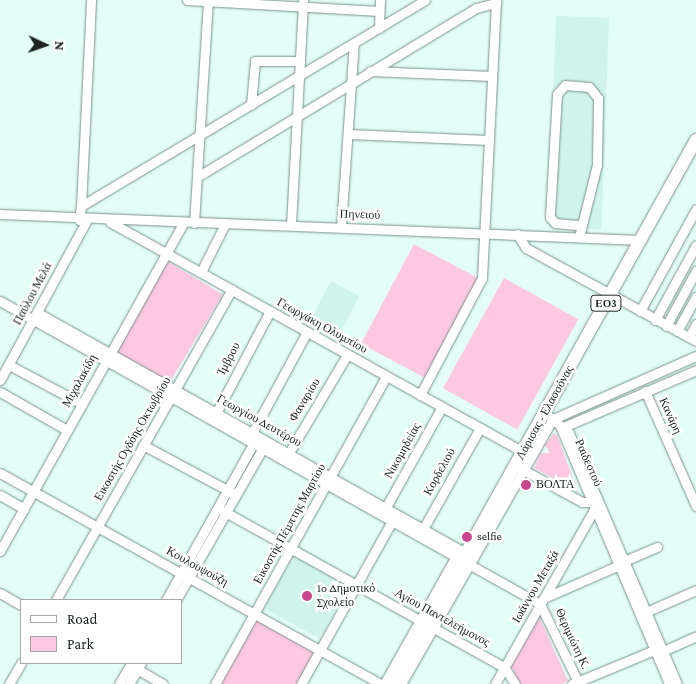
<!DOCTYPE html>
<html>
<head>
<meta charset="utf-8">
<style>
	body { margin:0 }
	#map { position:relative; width:696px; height:684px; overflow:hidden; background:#e3fdf7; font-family:"Crimson Pro",serif }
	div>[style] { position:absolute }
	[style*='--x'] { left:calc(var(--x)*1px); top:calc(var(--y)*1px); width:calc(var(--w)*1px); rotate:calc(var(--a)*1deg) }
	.built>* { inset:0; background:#d0f4ec; transform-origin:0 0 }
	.green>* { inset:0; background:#fec8e1; transform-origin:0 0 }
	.roads { filter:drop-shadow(0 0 1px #7a928d) drop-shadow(0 0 1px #7a928d) }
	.minor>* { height:9px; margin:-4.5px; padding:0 4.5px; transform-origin:4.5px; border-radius:4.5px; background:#fff }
	.highway>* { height:12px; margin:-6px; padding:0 6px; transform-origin:6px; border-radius:6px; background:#fff }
	.dots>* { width:14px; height:14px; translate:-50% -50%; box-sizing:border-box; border:2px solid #fff; border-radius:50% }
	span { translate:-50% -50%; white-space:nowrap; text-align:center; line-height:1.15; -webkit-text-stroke:5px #fff; paint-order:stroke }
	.shield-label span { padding:1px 4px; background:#fff; border:1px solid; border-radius:4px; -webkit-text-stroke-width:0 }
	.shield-label { font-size:11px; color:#1b2522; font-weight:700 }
	.street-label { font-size:12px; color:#1b2522 }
	.poi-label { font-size:12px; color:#1b2522 }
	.left { translate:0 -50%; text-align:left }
	.legend { position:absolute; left:20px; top:599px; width:162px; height:65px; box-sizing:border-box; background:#fff; border:1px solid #a4a8a7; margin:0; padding:6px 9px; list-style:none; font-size:15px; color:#1b2522 }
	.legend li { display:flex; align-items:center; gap:10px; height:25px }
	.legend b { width:25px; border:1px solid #a4a8a7 }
	.north { position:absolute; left:20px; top:20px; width:50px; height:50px; -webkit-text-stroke:4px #fff; paint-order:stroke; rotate:93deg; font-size:14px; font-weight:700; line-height:20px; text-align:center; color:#1b2522 }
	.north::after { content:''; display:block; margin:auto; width:18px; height:22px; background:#1b2522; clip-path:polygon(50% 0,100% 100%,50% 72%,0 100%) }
</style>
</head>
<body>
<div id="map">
	<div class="built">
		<i style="left:556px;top:16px;width:53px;height:212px;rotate:2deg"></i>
		<i style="left:331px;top:281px;width:32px;height:49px;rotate:28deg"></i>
		<i style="left:294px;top:555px;width:63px;height:61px;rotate:29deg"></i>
	</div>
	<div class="green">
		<i style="left:414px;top:244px;width:74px;height:113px;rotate:28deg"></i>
		<i style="left:167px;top:261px;width:65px;height:104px;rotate:31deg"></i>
		<i style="left:504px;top:278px;width:85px;height:126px;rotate:29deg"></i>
		<i style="clip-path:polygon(554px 433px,557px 435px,578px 492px,534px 468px,541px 453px,550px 453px,545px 445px)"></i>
		<i style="clip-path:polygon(539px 616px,568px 681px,562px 684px,519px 684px,511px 665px)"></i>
		<i style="clip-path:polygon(257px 620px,314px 653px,297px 684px,221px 684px)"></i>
	</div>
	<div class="roads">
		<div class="minor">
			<i style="--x:187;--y:0;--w:192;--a:3.3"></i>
			<i style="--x:379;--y:28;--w:28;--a:-88"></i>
			<i style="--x:370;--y:71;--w:122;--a:2.3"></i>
			<i style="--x:251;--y:105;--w:44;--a:-84.8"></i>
			<i style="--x:255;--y:61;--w:45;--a:0"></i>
			<i style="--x:348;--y:134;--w:141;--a:2.4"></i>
			<i style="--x:197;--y:177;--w:326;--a:-31.2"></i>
			<i style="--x:476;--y:8;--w:21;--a:-14"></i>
			<i style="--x:81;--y:206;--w:206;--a:-87.2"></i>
			<i style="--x:0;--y:214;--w:641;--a:2.33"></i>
			<i style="--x:79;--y:220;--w:14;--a:-82"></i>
			<i style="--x:81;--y:206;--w:401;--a:-30.9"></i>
			<i style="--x:110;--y:222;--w:474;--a:29.1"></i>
			<i style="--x:194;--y:223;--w:223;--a:-86.4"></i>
			<i style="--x:291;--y:225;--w:225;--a:-86.9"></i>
			<i style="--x:341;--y:227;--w:184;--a:-86"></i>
			<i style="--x:517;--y:234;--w:17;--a:57"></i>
			<i style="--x:526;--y:248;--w:194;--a:28.7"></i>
			<i style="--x:579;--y:237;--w:74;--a:-76"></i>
			<i style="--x:597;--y:165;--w:67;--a:-89.1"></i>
			<i style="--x:598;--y:98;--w:14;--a:-129"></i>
			<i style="--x:589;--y:87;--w:24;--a:-175"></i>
			<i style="--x:565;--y:85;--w:12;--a:132"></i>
			<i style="--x:557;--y:94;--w:123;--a:93.3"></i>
			<i style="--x:550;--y:217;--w:8;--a:50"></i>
			<i style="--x:555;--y:223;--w:25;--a:5"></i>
			<i style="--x:201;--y:272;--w:54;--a:-63.4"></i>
			<i style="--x:0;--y:301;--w:619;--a:29.3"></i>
			<i style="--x:540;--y:604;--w:89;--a:64"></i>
			<i style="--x:640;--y:311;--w:116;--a:-61.2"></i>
			<i style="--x:38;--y:313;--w:499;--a:29.3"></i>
			<i style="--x:655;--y:320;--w:85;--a:-61.3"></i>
			<i style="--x:666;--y:326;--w:63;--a:-61.4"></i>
			<i style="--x:677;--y:331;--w:39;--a:-61"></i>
			<i style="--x:689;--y:337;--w:15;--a:-62"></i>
			<i style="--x:9;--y:365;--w:83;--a:28.1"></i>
			<i style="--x:0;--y:380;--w:182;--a:-61.5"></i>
			<i style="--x:645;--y:391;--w:126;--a:66.1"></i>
			<i style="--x:0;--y:392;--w:77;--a:29.6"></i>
			<i style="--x:420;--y:395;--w:132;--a:-62.1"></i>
			<i style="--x:482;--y:278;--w:278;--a:-87.1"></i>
			<i style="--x:215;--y:415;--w:118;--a:-62.1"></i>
			<i style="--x:550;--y:417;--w:25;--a:40"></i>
			<i style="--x:569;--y:433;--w:273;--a:66.7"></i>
			<i style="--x:561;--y:428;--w:278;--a:67.1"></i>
			<i style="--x:561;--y:428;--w:147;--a:-23.2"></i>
			<i style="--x:251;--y:435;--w:117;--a:-61.5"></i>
			<i style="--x:143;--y:445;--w:100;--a:28.1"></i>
			<i style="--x:287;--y:456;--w:117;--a:-59.3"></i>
			<i style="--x:518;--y:467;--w:73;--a:28.7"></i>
			<i style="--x:582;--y:502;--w:14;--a:0"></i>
			<i style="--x:0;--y:473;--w:436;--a:29"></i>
			<i style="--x:0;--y:495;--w:28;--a:30"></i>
			<i style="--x:386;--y:507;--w:115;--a:-60.8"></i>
			<i style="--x:218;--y:508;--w:327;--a:29.1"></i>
			<i style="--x:504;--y:667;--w:20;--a:57"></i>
			<i style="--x:423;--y:529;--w:116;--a:-60.6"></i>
			<i style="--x:0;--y:551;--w:376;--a:-60.8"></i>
			<i style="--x:624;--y:561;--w:36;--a:-23"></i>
			<i style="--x:0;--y:593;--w:24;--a:30"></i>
			<i style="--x:544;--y:598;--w:82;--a:-23.7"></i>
			<i style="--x:56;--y:600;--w:357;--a:-60.5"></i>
			<i style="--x:166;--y:600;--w:187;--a:-60.8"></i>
			<i style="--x:176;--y:600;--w:182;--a:-60.3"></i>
			<i style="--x:646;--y:612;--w:55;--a:-23.7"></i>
			<i style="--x:663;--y:651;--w:36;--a:-24"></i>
			<i style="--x:130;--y:665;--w:38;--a:30"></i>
			<i style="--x:9;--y:684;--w:24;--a:-60"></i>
			<i style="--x:119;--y:684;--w:24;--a:-60"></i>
			<i style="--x:129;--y:684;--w:24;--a:-60"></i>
			<i style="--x:215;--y:684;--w:351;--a:-60.9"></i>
			<i style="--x:301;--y:684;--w:193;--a:-60.8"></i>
			<i style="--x:384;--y:684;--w:153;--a:-60.6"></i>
			<i style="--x:401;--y:684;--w:305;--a:-60.2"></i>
			<i style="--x:553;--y:419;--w:156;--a:-23.8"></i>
			<i style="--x:495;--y:684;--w:205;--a:-60.4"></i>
			<i style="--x:572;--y:684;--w:94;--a:-22.5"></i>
		</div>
		<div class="highway">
			<i style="--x:393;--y:684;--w:623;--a:-60.88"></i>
		</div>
	</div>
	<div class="dots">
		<i style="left:526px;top:485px;background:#c7458d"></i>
		<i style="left:467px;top:537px;background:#c7458d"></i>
		<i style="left:307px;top:596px;background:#c7458d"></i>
	</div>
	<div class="shield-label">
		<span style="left:606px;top:303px">ΕΟ3</span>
	</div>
	<div class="street-label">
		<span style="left:360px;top:215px;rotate:2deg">Πηνειού</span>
		<span style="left:33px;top:294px;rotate:-62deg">Παύλου Μελά</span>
		<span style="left:322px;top:326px;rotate:29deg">Γεωργάκη Ολυμπίου</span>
		<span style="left:229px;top:359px;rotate:-62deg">Ίμβρου</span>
		<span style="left:80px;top:381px;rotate:-61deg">Μιχαλακίδη</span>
		<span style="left:305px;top:400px;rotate:-59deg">Φαναρίου</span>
		<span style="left:545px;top:413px;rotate:-61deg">Λάρισας - Ελασσόνας</span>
		<span style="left:670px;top:416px;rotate:66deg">Κανάρη</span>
		<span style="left:259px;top:421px;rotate:29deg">Γεωργίου Δευτέρου</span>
		<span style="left:133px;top:439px;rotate:-60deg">Εικοστής Ογδόης Οκτωβρίου</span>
		<span style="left:403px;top:451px;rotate:-61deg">Νικομηδείας</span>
		<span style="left:588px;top:463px;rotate:66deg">Ραιδεστού</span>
		<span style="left:440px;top:472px;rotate:-61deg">Κορδελιού</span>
		<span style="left:290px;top:524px;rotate:-61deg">Εικοστής Πέμπτης Μαρτίου</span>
		<span style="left:197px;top:567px;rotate:29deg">Κουλουψούζη</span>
		<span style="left:536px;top:587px;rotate:-60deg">Ιωάννου Μεταξά</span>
		<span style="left:442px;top:618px;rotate:29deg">Αγίου Παντελεήμονος</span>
		<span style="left:572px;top:639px;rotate:65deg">Θεριμιώτη Κ.</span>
	</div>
	<div class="poi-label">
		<span class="left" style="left:536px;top:485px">ΒΟΛΤΑ</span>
		<span class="left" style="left:477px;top:537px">selfie</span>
		<span class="left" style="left:317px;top:596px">1o Δημοτικό<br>Σχολείο</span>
	</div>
	<ul class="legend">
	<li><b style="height:6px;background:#fff"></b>Road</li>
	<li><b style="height:14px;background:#fec8e1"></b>Park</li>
	</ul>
	<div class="north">N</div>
</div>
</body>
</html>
